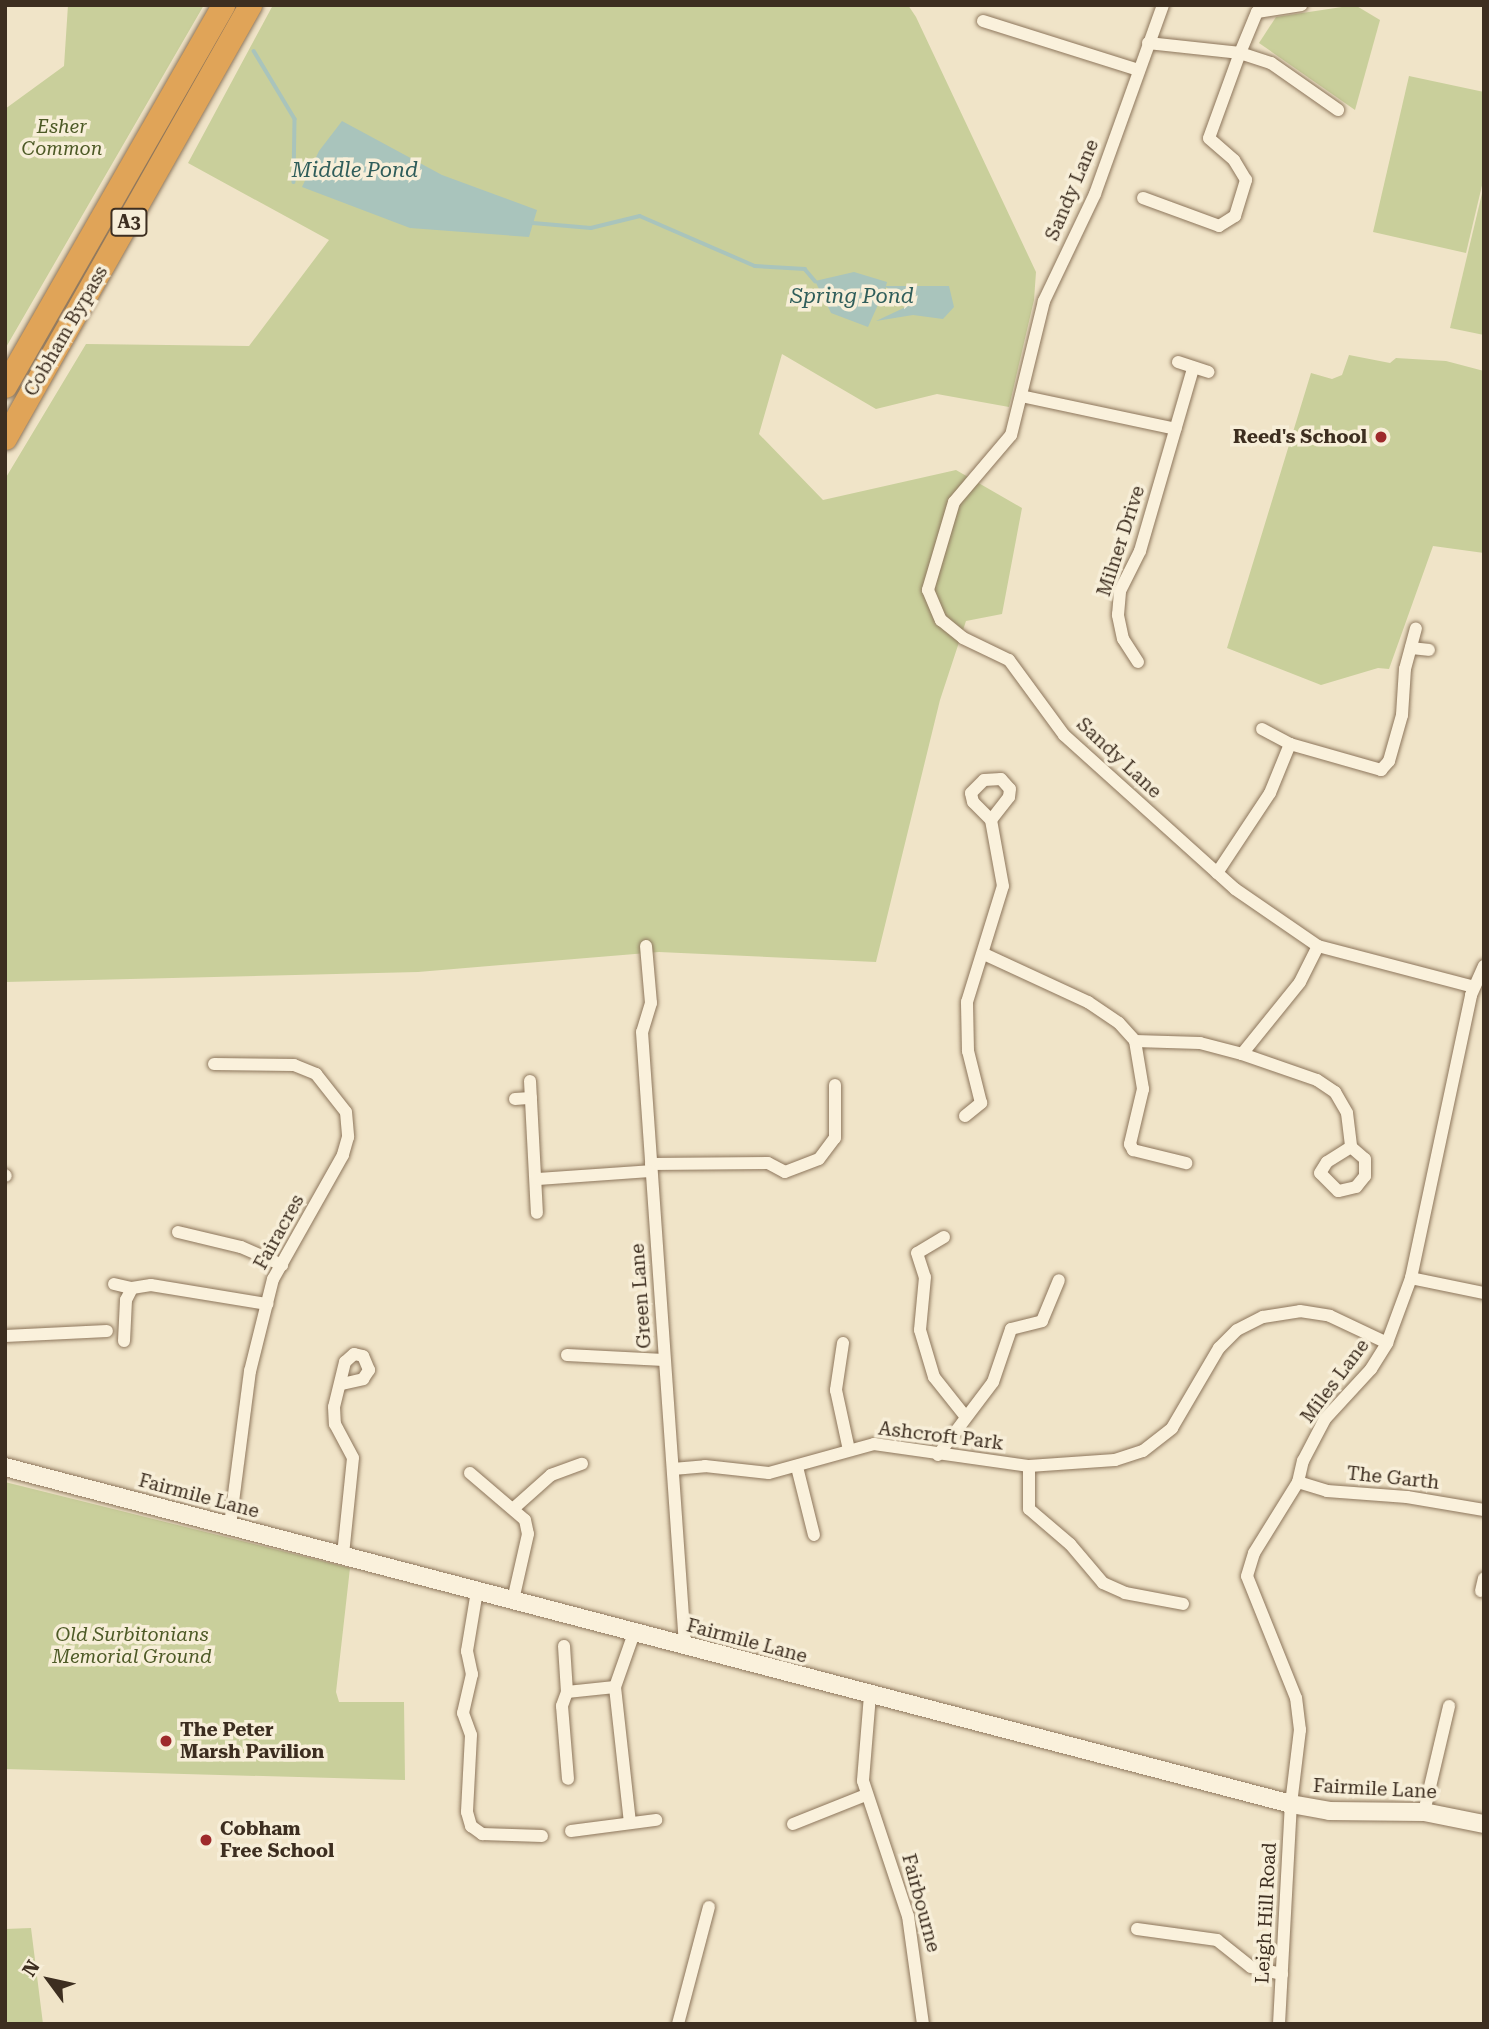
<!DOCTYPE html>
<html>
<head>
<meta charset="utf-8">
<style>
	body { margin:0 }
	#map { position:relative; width:1489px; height:2029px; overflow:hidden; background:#f0e4c8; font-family:"Roboto Serif",serif }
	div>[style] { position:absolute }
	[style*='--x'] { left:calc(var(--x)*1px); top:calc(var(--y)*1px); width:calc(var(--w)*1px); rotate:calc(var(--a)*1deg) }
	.green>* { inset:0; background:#c9cf9b }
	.water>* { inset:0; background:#a9c4bc }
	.stream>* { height:3.5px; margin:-1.75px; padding:0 1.75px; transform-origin:1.75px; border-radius:1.75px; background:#a9c4bc }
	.roads { filter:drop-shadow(0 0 2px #8d765c) drop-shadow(0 0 2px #8d765c) }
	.street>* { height:12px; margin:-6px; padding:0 6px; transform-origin:6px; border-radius:6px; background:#faf1dc }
	.secondary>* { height:18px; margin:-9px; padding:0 9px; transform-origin:9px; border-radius:9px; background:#faf1dc }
	.highway>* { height:23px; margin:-11.5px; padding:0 11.5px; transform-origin:11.5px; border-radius:11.5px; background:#e0a458 }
	.dots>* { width:19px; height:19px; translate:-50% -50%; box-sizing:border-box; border:4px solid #f7eed8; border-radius:50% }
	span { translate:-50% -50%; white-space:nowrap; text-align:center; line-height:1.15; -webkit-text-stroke:7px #f7eed8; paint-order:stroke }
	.shield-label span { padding:2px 5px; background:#f7eed8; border:2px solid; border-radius:5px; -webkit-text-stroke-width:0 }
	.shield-label { font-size:18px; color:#3d2e20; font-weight:700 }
	.park-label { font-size:19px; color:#4d5a26; font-style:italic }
	.street-label { font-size:19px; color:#3d2e20 }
	.poi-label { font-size:19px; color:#3d2e20; font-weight:700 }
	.right { translate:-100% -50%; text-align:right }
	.left { translate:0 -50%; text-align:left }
	.water-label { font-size:21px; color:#2f5d5a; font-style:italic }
	.frame { position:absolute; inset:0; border:7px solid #3d2e20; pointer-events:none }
	.north { position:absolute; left:14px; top:1945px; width:70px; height:70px; -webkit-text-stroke:5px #f7eed8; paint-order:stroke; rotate:303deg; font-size:19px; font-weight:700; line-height:28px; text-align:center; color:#3d2e20 }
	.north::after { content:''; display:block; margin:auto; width:24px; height:32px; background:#3d2e20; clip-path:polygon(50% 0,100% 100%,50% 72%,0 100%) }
</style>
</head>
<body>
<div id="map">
	<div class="green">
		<i style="clip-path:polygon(68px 5px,204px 5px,5px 349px,5px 109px,64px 66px)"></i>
		<i style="clip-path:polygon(273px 5px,908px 5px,916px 17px,1036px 272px,1034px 300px,1009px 407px,937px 394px,876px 409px,782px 354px,759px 434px,823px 500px,956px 470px,1022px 508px,1002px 614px,966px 621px,940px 700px,876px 962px,659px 952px,418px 972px,5px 982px,5px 479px,86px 344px,249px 346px,329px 240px,188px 163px)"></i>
		<i style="clip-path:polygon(1355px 5px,1380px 20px,1355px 110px,1259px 43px,1276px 17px)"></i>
		<i style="clip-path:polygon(1409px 76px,1484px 92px,1484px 177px,1466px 253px,1373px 232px)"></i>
		<i style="clip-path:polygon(1484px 185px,1484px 335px,1450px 328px)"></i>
		<i style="clip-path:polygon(1349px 355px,1390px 363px,1396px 358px,1446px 361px,1484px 371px,1484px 553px,1433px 546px,1389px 669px,1378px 668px,1321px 685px,1227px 648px,1311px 373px,1332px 379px,1342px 375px)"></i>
		<i style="clip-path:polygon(5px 1482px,350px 1568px,336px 1692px,339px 1702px,404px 1702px,405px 1780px,5px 1769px)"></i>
		<i style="clip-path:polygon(31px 1928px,43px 2024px,5px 2024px,5px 1929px)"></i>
	</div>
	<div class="water">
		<i style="clip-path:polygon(342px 121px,442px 175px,537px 210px,529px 237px,410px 228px,302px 187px,319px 151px)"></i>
		<i style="clip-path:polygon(854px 272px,887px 282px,886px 286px,949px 286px,954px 307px,943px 319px,913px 315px,876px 321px,910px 305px,886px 287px,868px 327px,831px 313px,815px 281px)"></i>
	</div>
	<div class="stream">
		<i style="--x:254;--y:51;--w:79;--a:58.9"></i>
		<i style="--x:295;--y:119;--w:63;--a:90.9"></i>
		<i style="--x:533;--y:223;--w:58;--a:4.9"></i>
		<i style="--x:591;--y:228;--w:50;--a:-13.8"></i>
		<i style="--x:640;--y:216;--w:125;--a:23.5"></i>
		<i style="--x:755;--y:266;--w:50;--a:3.4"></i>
		<i style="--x:805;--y:269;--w:16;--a:50"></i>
	</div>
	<div class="roads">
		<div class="street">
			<i style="--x:1163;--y:5;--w:201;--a:109.8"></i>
			<i style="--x:1095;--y:194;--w:119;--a:115.5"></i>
			<i style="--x:1044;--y:301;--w:138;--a:103.8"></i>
			<i style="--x:1011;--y:435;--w:88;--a:130.4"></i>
			<i style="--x:954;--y:502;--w:92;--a:106.5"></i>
			<i style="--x:928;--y:590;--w:33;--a:67"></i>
			<i style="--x:941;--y:620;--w:28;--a:39"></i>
			<i style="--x:963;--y:638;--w:51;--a:25.6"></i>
			<i style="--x:1009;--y:660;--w:93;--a:53.7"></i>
			<i style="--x:1064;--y:735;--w:230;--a:42"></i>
			<i style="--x:1235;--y:889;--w:101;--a:34.5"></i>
			<i style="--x:1318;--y:946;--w:161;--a:14.7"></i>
			<i style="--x:983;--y:21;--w:163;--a:17.5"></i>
			<i style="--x:1148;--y:43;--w:93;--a:6.2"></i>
			<i style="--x:1240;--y:53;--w:44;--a:-67.5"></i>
			<i style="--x:1257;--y:12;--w:45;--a:-9"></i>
			<i style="--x:1143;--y:198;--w:81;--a:20.2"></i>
			<i style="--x:1219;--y:226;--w:19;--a:-32"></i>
			<i style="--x:1235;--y:216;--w:38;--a:-73"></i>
			<i style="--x:1246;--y:180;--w:23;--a:-121"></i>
			<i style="--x:1234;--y:160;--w:33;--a:-139"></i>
			<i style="--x:1209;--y:138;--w:90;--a:-70"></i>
			<i style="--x:1240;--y:53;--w:33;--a:18"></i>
			<i style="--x:1271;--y:63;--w:82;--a:35"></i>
			<i style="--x:1178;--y:362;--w:32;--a:18"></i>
			<i style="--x:1021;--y:396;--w:158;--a:12"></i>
			<i style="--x:1411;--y:648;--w:18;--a:6"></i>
			<i style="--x:1138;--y:662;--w:27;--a:-123"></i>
			<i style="--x:1123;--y:639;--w:25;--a:-102"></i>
			<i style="--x:1118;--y:615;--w:24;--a:-85"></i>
			<i style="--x:1120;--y:591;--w:45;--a:-63.4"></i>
			<i style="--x:1140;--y:551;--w:191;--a:-73.8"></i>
			<i style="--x:1262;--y:729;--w:32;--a:28"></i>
			<i style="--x:1290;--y:744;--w:95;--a:15.9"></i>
			<i style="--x:1381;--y:770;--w:12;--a:-48"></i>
			<i style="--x:1389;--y:761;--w:48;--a:-74.2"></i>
			<i style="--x:1402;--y:715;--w:46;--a:-86.3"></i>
			<i style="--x:1405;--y:669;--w:42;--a:-75"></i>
			<i style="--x:1217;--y:873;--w:96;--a:-56.5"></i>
			<i style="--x:1270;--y:793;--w:53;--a:-67.8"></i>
			<i style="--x:646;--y:946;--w:57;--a:85"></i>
			<i style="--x:651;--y:1003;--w:30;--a:107"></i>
			<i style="--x:642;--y:1032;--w:616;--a:85.99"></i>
			<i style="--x:984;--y:954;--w:115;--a:24.8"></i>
			<i style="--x:1088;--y:1002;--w:37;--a:34"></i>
			<i style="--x:1119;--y:1023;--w:24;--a:48"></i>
			<i style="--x:1135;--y:1041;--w:65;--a:1.8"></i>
			<i style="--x:1200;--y:1043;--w:43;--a:14.7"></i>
			<i style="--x:1242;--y:1054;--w:92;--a:-51.1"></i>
			<i style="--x:1300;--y:982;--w:40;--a:-63.4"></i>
			<i style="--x:1135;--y:1041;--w:49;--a:80.5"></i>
			<i style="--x:1143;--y:1089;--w:57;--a:103.3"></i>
			<i style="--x:1130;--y:1144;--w:7;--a:63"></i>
			<i style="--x:1133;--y:1150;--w:55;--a:13.8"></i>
			<i style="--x:1242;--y:1054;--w:79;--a:19.1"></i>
			<i style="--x:1317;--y:1080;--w:22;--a:34"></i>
			<i style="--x:1335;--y:1092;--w:24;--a:60"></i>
			<i style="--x:1347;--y:1113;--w:34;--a:83"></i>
			<i style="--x:1351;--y:1147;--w:18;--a:41"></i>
			<i style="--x:1365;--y:1159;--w:17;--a:90"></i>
			<i style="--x:1365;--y:1176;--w:14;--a:129"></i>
			<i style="--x:1356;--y:1187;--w:18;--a:167"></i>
			<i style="--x:1338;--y:1191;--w:25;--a:-135"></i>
			<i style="--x:1320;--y:1173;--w:13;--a:-58"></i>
			<i style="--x:1327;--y:1162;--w:28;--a:-32"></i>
			<i style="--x:214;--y:1064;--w:80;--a:0.7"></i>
			<i style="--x:294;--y:1065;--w:24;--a:22"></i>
			<i style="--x:316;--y:1074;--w:48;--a:51.7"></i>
			<i style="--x:346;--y:1112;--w:25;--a:85"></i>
			<i style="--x:348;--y:1137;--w:19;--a:106"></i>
			<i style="--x:343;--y:1155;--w:142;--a:119.4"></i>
			<i style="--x:273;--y:1279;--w:95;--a:104"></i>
			<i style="--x:250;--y:1371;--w:156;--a:97.4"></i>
			<i style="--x:530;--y:1081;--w:132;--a:87"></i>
			<i style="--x:515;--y:1099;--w:16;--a:-4"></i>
			<i style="--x:965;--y:1116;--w:21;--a:-39"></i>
			<i style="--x:981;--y:1103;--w:54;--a:-104"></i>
			<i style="--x:968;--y:1051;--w:49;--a:-91.2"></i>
			<i style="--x:967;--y:1002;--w:121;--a:-72.8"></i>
			<i style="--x:1003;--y:886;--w:67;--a:-100.3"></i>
			<i style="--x:991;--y:820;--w:25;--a:-135"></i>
			<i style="--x:973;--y:802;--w:9;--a:-103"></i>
			<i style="--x:971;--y:793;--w:18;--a:-45"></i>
			<i style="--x:984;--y:780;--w:17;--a:-3"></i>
			<i style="--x:1001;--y:779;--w:13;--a:48"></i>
			<i style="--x:1010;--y:789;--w:8;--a:97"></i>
			<i style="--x:1009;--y:797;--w:29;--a:128"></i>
			<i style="--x:651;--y:1164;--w:117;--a:-0.5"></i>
			<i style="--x:768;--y:1163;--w:19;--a:28"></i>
			<i style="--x:785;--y:1172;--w:36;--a:-21"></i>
			<i style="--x:819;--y:1159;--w:26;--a:-53"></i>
			<i style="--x:835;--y:1138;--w:53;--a:-90"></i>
			<i style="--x:5;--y:1175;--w:1;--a:45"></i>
			<i style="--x:537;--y:1179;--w:114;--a:-4"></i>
			<i style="--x:178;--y:1232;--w:65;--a:13.4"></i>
			<i style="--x:241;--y:1247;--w:45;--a:23.7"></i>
			<i style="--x:944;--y:1237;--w:31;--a:149"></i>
			<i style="--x:917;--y:1253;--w:25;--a:72"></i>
			<i style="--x:925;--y:1277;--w:53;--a:95.4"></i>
			<i style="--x:920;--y:1330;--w:49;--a:73.4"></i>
			<i style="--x:934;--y:1377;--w:50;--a:51.5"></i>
			<i style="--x:1411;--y:1278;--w:75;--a:11.6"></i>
			<i style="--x:114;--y:1284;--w:18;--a:13"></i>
			<i style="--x:5;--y:1336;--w:102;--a:-2.8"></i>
			<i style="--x:124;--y:1341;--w:41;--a:-87.2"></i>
			<i style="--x:126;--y:1300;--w:13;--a:-63"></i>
			<i style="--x:132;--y:1288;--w:19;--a:-9"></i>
			<i style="--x:151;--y:1285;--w:118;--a:9.3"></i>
			<i style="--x:843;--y:1343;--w:48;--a:98.5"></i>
			<i style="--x:836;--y:1390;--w:61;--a:77.8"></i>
			<i style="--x:567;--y:1355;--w:97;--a:3"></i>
			<i style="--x:342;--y:1384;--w:22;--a:-13"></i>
			<i style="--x:363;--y:1379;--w:11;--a:-56"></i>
			<i style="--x:369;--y:1370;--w:15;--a:-113"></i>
			<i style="--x:363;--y:1356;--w:9;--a:-167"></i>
			<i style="--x:354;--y:1354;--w:12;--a:138"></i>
			<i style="--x:345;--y:1362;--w:46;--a:103.7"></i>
			<i style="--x:334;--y:1407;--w:17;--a:87"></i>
			<i style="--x:335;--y:1424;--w:38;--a:62"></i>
			<i style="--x:353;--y:1458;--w:98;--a:95.9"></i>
			<i style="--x:938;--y:1455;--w:91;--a:-53"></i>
			<i style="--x:993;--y:1382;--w:56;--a:-71.2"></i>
			<i style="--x:1011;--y:1329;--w:32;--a:-14"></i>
			<i style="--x:1042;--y:1321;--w:44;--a:-67.5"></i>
			<i style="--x:1029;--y:1466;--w:43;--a:90"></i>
			<i style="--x:1029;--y:1509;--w:54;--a:40.5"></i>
			<i style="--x:1070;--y:1544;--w:51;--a:49.8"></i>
			<i style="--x:1103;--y:1583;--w:24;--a:24"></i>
			<i style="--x:1125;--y:1593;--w:59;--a:10.7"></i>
			<i style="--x:797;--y:1467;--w:70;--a:76"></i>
			<i style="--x:673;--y:1469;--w:32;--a:-5"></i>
			<i style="--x:705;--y:1466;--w:64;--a:6.2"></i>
			<i style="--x:769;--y:1473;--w:109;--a:-15.4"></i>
			<i style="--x:874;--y:1444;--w:157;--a:8.1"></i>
			<i style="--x:1029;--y:1466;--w:86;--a:-4"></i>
			<i style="--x:1115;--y:1460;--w:29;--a:-18"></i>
			<i style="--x:1143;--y:1451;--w:37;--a:-38"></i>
			<i style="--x:1172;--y:1428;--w:93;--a:-59.6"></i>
			<i style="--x:1219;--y:1348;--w:25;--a:-45"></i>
			<i style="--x:1237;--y:1330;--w:29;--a:-27"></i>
			<i style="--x:1263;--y:1317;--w:37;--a:-9"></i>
			<i style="--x:1300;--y:1311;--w:30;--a:9"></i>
			<i style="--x:1330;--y:1316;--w:63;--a:25.3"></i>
			<i style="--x:470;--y:1473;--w:72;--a:40.5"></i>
			<i style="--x:525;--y:1520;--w:14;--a:78"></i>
			<i style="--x:528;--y:1534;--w:68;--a:102.8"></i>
			<i style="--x:1298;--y:1482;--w:30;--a:17"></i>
			<i style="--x:1327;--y:1491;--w:80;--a:4.3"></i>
			<i style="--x:1407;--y:1497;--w:78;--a:9.6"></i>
			<i style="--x:514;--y:1508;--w:50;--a:-41.7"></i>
			<i style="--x:551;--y:1475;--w:33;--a:-20"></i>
			<i style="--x:477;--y:1591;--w:61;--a:99.5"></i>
			<i style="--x:467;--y:1651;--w:24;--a:78"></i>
			<i style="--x:472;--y:1674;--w:40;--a:103"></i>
			<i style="--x:463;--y:1713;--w:23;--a:70"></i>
			<i style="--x:471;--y:1735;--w:77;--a:93"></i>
			<i style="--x:467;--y:1812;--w:15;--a:74"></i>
			<i style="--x:471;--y:1826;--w:14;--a:36"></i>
			<i style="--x:482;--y:1834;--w:60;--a:1.9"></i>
			<i style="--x:1481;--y:1591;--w:13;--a:-77"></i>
			<i style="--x:564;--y:1646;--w:46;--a:86.3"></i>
			<i style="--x:567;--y:1692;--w:48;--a:-5.9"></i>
			<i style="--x:567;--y:1692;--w:15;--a:110"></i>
			<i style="--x:562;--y:1706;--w:73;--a:85.3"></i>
			<i style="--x:870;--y:1695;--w:86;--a:94.7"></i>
			<i style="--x:863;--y:1781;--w:142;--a:71.6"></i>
			<i style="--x:908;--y:1916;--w:109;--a:82.1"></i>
			<i style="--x:1424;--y:1812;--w:109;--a:-76.7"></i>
			<i style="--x:630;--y:1823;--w:137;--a:-96.3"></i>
			<i style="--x:615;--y:1687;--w:57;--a:-70.6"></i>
			<i style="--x:793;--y:1824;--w:79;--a:-21.7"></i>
			<i style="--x:571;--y:1831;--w:86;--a:-7.4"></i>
			<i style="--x:1137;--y:1929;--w:81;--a:7.8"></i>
			<i style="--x:1217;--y:1940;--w:43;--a:38.5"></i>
			<i style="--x:1251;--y:1967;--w:32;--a:13"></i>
			<i style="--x:678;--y:2024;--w:121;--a:-75.2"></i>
			<i style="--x:1279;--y:2024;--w:220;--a:-86.9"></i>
			<i style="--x:1291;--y:1804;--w:75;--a:-83.1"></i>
			<i style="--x:1300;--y:1730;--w:32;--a:-97"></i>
			<i style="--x:1296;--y:1698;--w:131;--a:-111.9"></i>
			<i style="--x:1247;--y:1576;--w:24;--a:-73"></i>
			<i style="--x:1254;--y:1553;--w:84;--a:-58.2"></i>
			<i style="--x:1298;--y:1482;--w:22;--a:-77"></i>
			<i style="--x:1303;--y:1461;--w:47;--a:-62.4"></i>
			<i style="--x:1325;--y:1419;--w:68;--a:-47.4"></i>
			<i style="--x:1371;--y:1369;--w:31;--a:-58"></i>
			<i style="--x:1387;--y:1343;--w:69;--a:-69.7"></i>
			<i style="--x:1411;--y:1278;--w:289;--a:-78"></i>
			<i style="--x:1471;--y:995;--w:32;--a:-66"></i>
		</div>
		<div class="secondary">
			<i style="--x:5;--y:1467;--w:1329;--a:14.68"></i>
			<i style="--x:1291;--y:1804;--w:39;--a:10"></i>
			<i style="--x:1329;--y:1811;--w:95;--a:0.6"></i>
			<i style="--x:1424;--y:1812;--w:61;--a:11.3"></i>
		</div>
		<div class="highway">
			<i style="--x:5;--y:386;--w:439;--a:-60.2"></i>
			<i style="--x:5;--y:438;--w:498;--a:-60.5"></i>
		</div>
	</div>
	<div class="dots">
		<i style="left:1381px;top:437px;background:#9e2a2b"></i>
		<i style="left:166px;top:1741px;background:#9e2a2b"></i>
		<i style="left:206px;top:1840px;background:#9e2a2b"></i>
	</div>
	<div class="shield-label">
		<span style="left:129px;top:222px">A3</span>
	</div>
	<div class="park-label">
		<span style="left:62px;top:138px">Esher<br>Common</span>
		<span style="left:132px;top:1646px">Old Surbitonians<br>Memorial Ground</span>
	</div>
	<div class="street-label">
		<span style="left:1072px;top:190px;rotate:-67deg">Sandy Lane</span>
		<span style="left:66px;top:331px;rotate:-60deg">Cobham Bypass</span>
		<span style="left:1121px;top:541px;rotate:-72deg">Milner Drive</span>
		<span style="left:1119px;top:758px;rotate:43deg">Sandy Lane</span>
		<span style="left:279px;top:1232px;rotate:-61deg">Fairacres</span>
		<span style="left:641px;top:1296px;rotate:-94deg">Green Lane</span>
		<span style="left:1335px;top:1381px;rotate:-53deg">Miles Lane</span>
		<span style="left:941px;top:1436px;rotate:7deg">Ashcroft Park</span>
		<span style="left:1393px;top:1478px;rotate:6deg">The Garth</span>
		<span style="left:199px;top:1496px;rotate:15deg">Fairmile Lane</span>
		<span style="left:747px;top:1641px;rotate:15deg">Fairmile Lane</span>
		<span style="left:1375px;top:1789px;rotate:3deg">Fairmile Lane</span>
		<span style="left:921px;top:1903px;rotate:75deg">Fairbourne</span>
		<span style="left:1266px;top:1913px;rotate:-87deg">Leigh Hill Road</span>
	</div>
	<div class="poi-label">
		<span class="right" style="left:1367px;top:437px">Reed's School</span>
		<span class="left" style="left:180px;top:1741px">The Peter<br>Marsh Pavilion</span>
		<span class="left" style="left:220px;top:1840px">Cobham<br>Free School</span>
	</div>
	<div class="water-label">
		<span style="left:355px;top:170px">Middle Pond</span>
		<span style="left:852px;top:296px">Spring Pond</span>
	</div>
	<div class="frame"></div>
	<div class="north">N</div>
</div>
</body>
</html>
